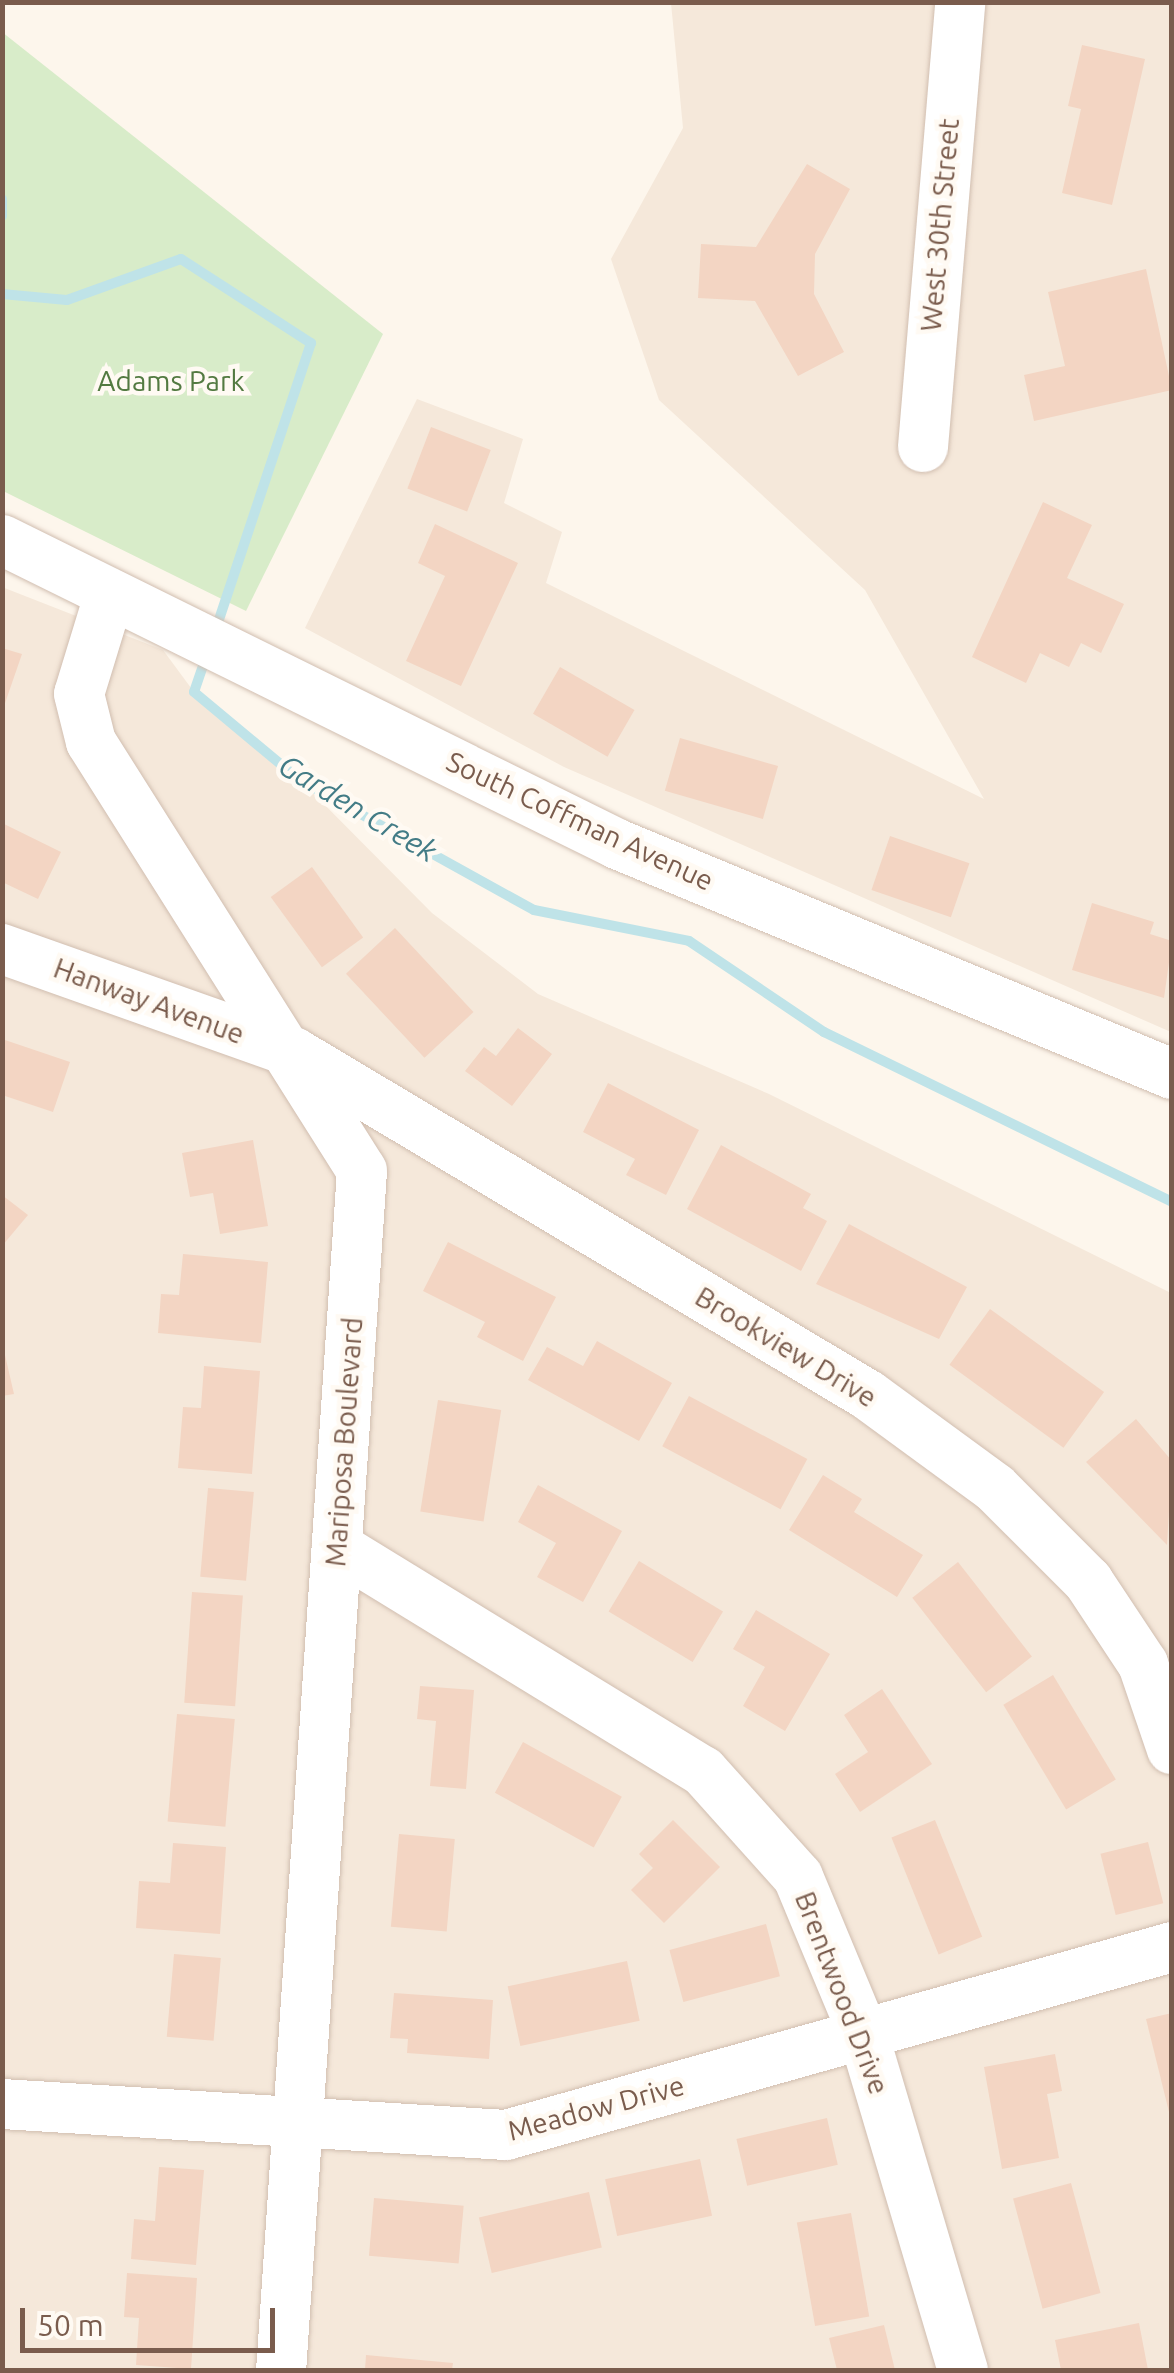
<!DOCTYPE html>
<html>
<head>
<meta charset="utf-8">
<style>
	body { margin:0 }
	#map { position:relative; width:1174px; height:2373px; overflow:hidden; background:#fdf6ec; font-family:Ubuntu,sans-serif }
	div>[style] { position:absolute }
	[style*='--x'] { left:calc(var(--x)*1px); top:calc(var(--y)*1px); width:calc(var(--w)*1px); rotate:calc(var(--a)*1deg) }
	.residential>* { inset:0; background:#f5e8da }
	.green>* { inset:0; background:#d8ecc9 }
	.stream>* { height:10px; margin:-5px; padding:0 5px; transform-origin:5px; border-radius:5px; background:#bfe3e8 }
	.building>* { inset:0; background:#f3d5c3; transform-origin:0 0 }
	.roads { filter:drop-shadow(0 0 2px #d1beb0) drop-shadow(0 0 2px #d1beb0) }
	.minor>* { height:50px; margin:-25px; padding:0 25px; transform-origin:25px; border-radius:25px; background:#fff }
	span { translate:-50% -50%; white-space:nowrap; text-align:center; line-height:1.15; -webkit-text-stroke:9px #fffaf3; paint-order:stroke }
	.street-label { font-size:28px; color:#7a5c4d }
	.park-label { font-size:28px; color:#537a41 }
	.water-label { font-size:30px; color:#437c86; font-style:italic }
	.frame { position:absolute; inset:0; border:5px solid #7a5c4d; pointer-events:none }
	.scale { position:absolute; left:20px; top:2308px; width:255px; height:45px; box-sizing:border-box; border:5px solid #7a5c4d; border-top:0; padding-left:12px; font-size:30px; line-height:35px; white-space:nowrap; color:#7a5c4d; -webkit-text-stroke:8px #fffaf3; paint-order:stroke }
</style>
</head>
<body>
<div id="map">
	<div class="residential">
		<i style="clip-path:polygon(671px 3px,1171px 3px,1171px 1032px,564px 767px,305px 628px,417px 399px,523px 439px,504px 503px,562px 532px,546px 583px,984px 799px,865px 590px,659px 400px,611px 259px,683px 128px)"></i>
		<i style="clip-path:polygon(2px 587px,163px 650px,194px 692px,301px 781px,432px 913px,538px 994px,769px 1094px,1171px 1293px,1171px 2370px,3px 2370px)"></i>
	</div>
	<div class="green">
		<i style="clip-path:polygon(2px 32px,383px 334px,246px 611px,3px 491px)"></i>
	</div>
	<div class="stream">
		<i style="--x:2;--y:199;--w:17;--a:90"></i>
		<i style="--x:2;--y:294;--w:65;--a:5.3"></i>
		<i style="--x:67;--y:300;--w:121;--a:-19.8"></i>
		<i style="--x:181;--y:259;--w:155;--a:32.9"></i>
		<i style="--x:311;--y:343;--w:300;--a:108.4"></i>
		<i style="--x:207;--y:654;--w:40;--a:108.9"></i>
		<i style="--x:194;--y:692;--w:139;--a:39.8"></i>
		<i style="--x:301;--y:781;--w:266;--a:29"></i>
		<i style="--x:534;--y:910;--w:158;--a:11.3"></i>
		<i style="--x:689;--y:941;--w:163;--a:34"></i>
		<i style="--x:824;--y:1032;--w:387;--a:26"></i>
	</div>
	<div class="building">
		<i style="clip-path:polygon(1082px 45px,1145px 59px,1112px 205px,1062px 193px,1081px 109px,1068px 106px)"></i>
		<i style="clip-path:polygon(807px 164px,850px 189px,815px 254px,814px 294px,844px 352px,798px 376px,755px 301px,698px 298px,701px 244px,756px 247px)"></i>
		<i style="clip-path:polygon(1146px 269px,1172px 390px,1034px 421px,1024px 375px,1065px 366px,1048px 292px)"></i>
		<i style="left:431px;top:427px;width:64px;height:66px;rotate:21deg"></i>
		<i style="clip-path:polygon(1043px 502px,1092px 525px,1067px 578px,1124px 604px,1101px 653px,1081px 643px,1069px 667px,1040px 653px,1026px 683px,972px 657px)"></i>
		<i style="clip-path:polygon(435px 524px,518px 563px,461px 686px,406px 661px,445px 576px,418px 563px)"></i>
		<i style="clip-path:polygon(2px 648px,22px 654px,3px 709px,2px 709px)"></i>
		<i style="left:560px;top:667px;width:86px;height:54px;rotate:30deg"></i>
		<i style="left:680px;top:738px;width:102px;height:55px;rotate:16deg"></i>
		<i style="clip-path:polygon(2px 823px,61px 852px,38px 899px,2px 882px)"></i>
		<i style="left:890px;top:836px;width:84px;height:57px;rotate:19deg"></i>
		<i style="left:312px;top:867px;width:87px;height:51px;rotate:54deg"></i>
		<i style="clip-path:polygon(1092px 903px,1154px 922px,1150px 934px,1172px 941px,1164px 998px,1072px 970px)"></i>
		<i style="left:395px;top:928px;width:115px;height:67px;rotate:47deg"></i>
		<i style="clip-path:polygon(518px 1028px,552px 1054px,512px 1106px,465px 1071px,484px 1047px,496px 1056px)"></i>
		<i style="clip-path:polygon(2px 1039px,70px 1062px,53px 1112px,2px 1095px)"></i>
		<i style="clip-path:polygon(608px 1083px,699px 1130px,666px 1195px,626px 1175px,635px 1159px,583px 1132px)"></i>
		<i style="clip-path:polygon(253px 1140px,268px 1226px,220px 1234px,213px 1193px,190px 1197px,182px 1153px)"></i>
		<i style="clip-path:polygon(721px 1145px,811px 1194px,803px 1208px,827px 1221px,801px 1271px,687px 1209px)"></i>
		<i style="clip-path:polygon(2px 1195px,28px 1215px,2px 1246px)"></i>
		<i style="clip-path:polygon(849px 1224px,967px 1287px,939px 1339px,816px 1284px)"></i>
		<i style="clip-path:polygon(448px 1242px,556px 1297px,523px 1361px,477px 1337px,485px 1322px,423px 1291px)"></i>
		<i style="clip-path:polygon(183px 1254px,268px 1262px,261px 1343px,158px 1333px,161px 1294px,179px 1295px)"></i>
		<i style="left:990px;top:1309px;width:141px;height:69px;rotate:36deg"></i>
		<i style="clip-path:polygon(597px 1341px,672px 1383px,639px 1441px,528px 1380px,547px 1347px,583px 1366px)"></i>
		<i style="clip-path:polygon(2px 1342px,14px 1394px,2px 1396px)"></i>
		<i style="clip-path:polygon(204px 1366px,260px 1371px,252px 1474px,178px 1468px,183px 1407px,201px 1408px)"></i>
		<i style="left:689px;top:1396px;width:134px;height:57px;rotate:28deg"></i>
		<i style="left:438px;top:1400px;width:64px;height:113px;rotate:9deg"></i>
		<i style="clip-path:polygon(1136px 1419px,1172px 1461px,1167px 1545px,1086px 1462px)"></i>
		<i style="clip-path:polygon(823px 1475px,862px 1499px,854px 1512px,923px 1555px,897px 1597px,789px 1530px)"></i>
		<i style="clip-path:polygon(538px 1485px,622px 1531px,583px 1602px,537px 1577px,556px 1543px,518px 1522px)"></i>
		<i style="left:208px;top:1488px;width:46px;height:89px;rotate:5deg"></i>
		<i style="left:639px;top:1561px;width:98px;height:59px;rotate:31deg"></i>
		<i style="left:958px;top:1562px;width:120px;height:58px;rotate:52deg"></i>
		<i style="left:192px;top:1592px;width:51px;height:111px;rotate:4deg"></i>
		<i style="clip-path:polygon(756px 1610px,830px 1654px,785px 1731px,743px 1706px,765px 1667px,733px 1649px)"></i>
		<i style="left:1053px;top:1675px;width:122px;height:58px;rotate:59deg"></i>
		<i style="clip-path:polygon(420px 1686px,474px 1690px,466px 1789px,430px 1786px,436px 1721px,417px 1719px)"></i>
		<i style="clip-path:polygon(882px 1689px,932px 1764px,860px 1812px,835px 1774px,868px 1752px,844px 1715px)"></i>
		<i style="left:177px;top:1714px;width:58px;height:108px;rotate:5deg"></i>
		<i style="left:523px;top:1742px;width:113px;height:58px;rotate:29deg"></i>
		<i style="clip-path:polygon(673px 1820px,720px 1867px,664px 1923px,631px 1890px,653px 1868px,639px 1854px)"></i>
		<i style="left:935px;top:1820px;width:126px;height:47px;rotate:68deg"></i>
		<i style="left:399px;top:1834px;width:56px;height:93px;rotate:5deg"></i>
		<i style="left:1148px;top:1842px;width:63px;height:49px;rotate:76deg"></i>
		<i style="clip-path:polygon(173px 1843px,226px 1847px,220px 1934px,136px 1928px,139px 1881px,170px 1883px)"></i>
		<i style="left:766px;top:1924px;width:54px;height:100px;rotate:75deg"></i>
		<i style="left:174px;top:1954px;width:47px;height:83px;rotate:5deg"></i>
		<i style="left:627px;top:1961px;width:61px;height:122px;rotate:78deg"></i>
		<i style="clip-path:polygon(394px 1993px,493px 2000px,489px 2059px,407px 2053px,408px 2039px,390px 2038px)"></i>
		<i style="clip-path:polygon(1172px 2013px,1172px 2116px,1170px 2116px,1146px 2019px)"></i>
		<i style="clip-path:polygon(1055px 2054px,1062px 2091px,1047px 2094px,1059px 2158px,1002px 2169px,984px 2067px)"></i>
		<i style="left:827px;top:2118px;width:48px;height:93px;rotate:77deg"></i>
		<i style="left:700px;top:2159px;width:58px;height:97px;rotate:78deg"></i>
		<i style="clip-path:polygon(159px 2167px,204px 2170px,196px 2265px,131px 2259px,134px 2219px,155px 2221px)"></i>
		<i style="left:1071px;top:2183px;width:114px;height:60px;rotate:75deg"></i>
		<i style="left:589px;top:2192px;width:57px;height:113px;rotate:77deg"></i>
		<i style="left:374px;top:2198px;width:90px;height:58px;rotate:5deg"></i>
		<i style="left:851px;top:2213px;width:105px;height:55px;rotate:80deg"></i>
		<i style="clip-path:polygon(127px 2273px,197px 2278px,191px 2369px,136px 2365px,139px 2318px,124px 2317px)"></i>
		<i style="clip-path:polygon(1139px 2323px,1148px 2370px,1061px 2370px,1055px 2340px)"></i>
		<i style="clip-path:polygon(884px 2325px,895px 2370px,837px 2370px,829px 2338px)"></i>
		<i style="clip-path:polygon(366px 2355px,453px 2363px,452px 2370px,365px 2370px)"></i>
	</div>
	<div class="roads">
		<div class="minor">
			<i style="--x:923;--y:447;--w:447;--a:-85.2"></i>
			<i style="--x:2;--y:540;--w:686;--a:26.3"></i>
			<i style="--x:617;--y:844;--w:601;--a:22.51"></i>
			<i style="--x:109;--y:596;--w:102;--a:107"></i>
			<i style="--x:79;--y:694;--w:49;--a:76"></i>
			<i style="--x:91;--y:742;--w:507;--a:57.72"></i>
			<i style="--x:362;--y:1171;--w:1202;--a:93.86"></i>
			<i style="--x:2;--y:949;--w:311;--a:19.5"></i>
			<i style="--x:295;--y:1053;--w:667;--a:30.83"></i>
			<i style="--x:868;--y:1395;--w:157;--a:36.2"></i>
			<i style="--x:995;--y:1488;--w:132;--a:45"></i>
			<i style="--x:1088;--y:1581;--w:100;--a:56.5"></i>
			<i style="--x:1143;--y:1664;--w:90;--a:71.2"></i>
			<i style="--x:337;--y:1547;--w:429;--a:31.5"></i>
			<i style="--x:703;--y:1771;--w:142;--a:48.1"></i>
			<i style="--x:798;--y:1877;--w:169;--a:67.4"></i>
			<i style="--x:863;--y:2033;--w:352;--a:73.5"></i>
			<i style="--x:2;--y:2104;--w:505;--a:3.52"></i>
			<i style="--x:506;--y:2135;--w:692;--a:-15.76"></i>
		</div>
	</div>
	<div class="street-label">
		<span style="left:940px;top:225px;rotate:-85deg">West 30th Street</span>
		<span style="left:580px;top:821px;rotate:25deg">South Coffman Avenue</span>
		<span style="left:149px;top:1001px;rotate:20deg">Hanway Avenue</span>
		<span style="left:786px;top:1347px;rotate:31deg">Brookview Drive</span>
		<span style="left:344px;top:1442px;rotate:-86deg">Mariposa Boulevard</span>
		<span style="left:842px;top:1993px;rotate:69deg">Brentwood Drive</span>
		<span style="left:596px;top:2108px;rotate:-15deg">Meadow Drive</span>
	</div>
	<div class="park-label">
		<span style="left:171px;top:381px">Adams Park</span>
	</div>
	<div class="water-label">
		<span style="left:358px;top:808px;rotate:31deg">Garden Creek</span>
	</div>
	<div class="frame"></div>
	<div class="scale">50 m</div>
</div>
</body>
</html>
